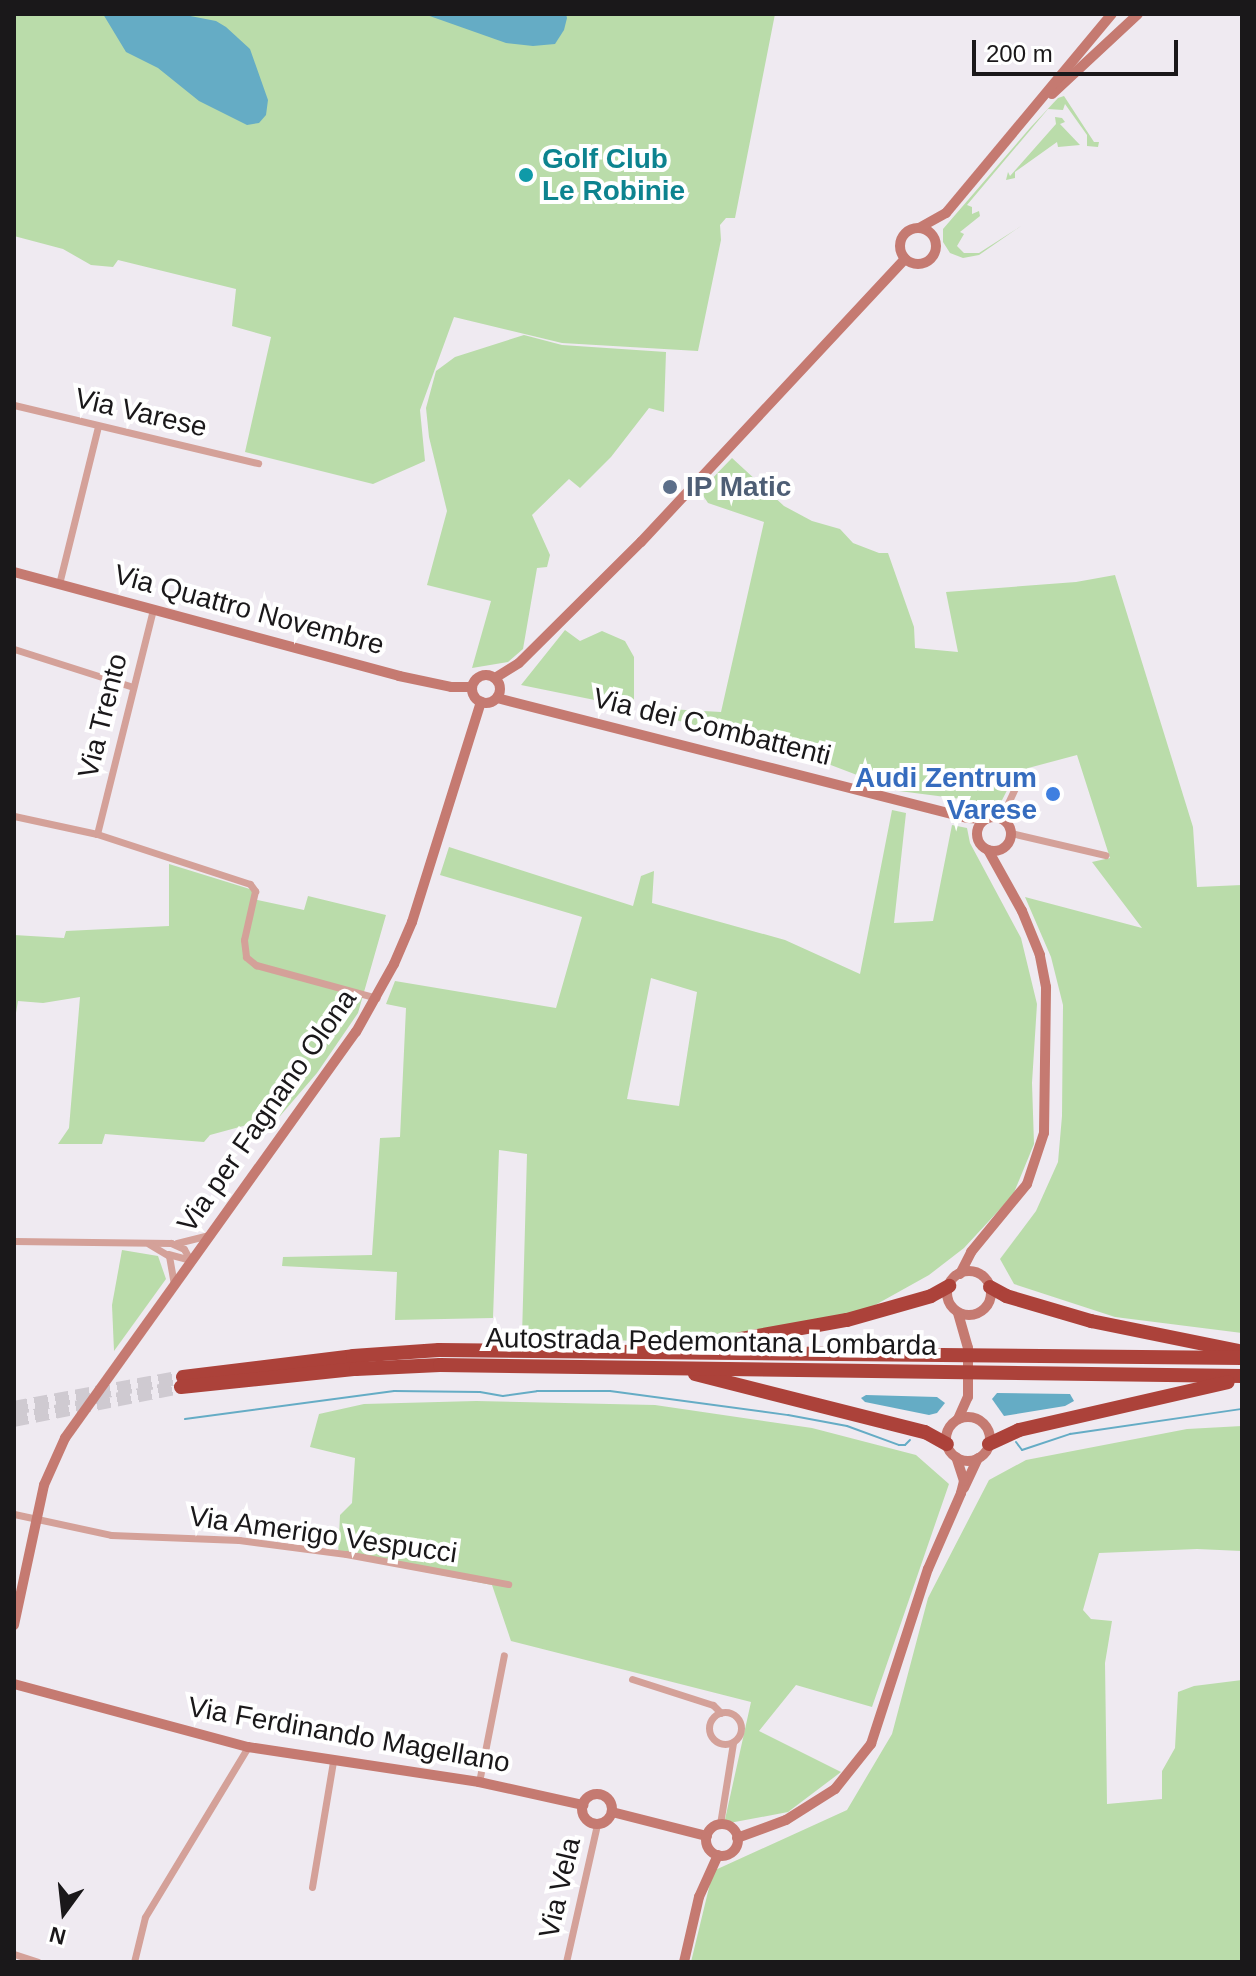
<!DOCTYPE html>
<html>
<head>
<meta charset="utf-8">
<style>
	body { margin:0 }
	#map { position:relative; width:1256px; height:1976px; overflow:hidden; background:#efeaf1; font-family:Arial,sans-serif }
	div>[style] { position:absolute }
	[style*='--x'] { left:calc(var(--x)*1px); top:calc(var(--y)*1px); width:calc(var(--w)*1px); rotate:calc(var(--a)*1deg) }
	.green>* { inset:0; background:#badcaa }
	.water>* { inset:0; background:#65acc5 }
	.stream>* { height:2px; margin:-1px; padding:0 1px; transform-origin:1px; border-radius:1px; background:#65acc5 }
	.highway-tunnel>* { height:14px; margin-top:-7px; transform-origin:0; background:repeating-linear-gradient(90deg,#cfcad1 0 14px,transparent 0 21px) }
	.street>* { height:7px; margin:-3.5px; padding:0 3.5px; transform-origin:3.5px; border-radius:3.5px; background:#d4a199 }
	.street>.ring { margin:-3.5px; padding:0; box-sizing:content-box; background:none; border:7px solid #d4a199; border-radius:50% }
	.secondary>* { height:10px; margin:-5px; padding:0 5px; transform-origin:5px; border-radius:5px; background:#c57a71 }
	.secondary>.ring { margin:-5px; padding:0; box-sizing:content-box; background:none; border:10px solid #c57a71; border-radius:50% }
	.highway>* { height:14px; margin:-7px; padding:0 7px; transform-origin:7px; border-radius:7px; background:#ac423a }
	.dots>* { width:22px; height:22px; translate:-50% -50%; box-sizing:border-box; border:4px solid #fff; border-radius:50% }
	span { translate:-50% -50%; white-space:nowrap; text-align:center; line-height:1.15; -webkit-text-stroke:8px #fff; paint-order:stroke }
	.culture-label { font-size:28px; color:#0d838f; font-weight:700 }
	.left { translate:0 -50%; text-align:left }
	.street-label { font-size:28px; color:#1a181a }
	.service-label { font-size:28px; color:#4e5e75; font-weight:700 }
	.shop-label { font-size:28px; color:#366cbe; font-weight:700 }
	.right { translate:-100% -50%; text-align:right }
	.frame { position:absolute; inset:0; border:16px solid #1a181a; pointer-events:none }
	.north { position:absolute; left:24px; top:1872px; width:80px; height:80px; -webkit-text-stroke:6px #fff; paint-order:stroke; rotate:195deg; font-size:22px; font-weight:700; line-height:32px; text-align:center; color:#1a181a }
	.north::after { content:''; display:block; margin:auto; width:28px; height:36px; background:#1a181a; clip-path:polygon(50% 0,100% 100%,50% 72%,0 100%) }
	.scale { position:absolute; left:972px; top:40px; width:206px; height:36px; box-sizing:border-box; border:4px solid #1a181a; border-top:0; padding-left:10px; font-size:24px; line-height:28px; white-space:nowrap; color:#1a181a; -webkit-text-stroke:6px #fff; paint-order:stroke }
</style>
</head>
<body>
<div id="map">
	<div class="green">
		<i style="clip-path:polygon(14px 14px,775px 14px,735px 218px,726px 218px,720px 225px,721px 240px,698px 351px,562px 343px,454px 317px,420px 410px,425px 461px,373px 484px,245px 452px,271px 337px,232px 326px,236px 289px,118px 260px,113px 267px,91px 265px,63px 249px,14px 236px)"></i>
		<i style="clip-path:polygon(1064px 96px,1094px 142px,1099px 142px,1098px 147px,1087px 146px,1087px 135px,1065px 104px,1063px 110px,1048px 109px,967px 205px,972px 207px,972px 214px,979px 211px,980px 216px,960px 232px,964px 234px,957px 246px,964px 253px,979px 253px,1021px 226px,979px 255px,963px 258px,950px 253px,943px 242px,943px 229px,1030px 128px,1058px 98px)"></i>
		<i style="clip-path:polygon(1055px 117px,1062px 118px,1065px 122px,1060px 124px,1080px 145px,1058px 147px,1057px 142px,1015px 172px,1015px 178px,1006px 180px,1008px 172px,1010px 176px,1056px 124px)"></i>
		<i style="clip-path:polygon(524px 335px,562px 345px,666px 352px,664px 412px,649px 408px,611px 457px,580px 488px,569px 479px,532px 515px,550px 555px,547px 567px,537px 568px,523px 649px,508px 662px,472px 668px,491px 601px,427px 585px,447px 511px,429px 437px,426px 408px,436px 371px,455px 357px)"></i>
		<i style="clip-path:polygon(732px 458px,784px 506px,812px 521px,840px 529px,853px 543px,879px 553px,888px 553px,914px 627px,915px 648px,958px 652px,946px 592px,1076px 582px,1115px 575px,1193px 827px,1197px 887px,1242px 885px,1242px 1333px,1115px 1317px,1014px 1284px,1000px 1259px,1036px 1211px,1058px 1162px,1062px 1116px,1063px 1005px,1051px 957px,1025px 897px,1142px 928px,1092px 862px,1110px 858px,1077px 755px,1017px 771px,1000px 804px,899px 791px,794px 751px,649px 713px,651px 708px,721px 712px,764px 522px,708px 503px,700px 491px)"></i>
		<i style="clip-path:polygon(565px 630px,580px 641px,602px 631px,625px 641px,634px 657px,634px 708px,521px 685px)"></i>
		<i style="clip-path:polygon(evenodd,892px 810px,906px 813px,894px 923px,933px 921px,952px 825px,967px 828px,970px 843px,1021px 938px,1037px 1004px,1032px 1083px,1034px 1144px,1013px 1195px,964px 1248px,929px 1275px,859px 1314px,680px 1343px,522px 1336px,527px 1154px,499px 1150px,493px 1318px,395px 1320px,397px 1272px,282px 1266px,283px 1257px,372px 1255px,380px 1138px,400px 1137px,406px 1008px,386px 1004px,395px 981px,556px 1008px,582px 917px,440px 875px,449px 847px,633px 906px,641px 876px,654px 871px,652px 903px,785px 940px,860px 974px,892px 810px,651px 978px,697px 992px,679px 1106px,627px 1099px,651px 978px)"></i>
		<i style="clip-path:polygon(169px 864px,253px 890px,253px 899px,304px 910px,308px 896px,386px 915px,358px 1013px,317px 1073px,280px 1116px,210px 1135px,204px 1142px,105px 1134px,102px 1144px,58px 1144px,69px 1128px,80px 997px,43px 1003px,18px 1001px,14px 1025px,14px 935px,64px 938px,66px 931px,169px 926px)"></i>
		<i style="clip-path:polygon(122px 1250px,158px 1256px,166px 1279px,114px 1351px,112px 1305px)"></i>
		<i style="clip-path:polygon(476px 1401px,655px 1405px,812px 1428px,916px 1455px,949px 1484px,872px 1707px,796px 1685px,759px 1731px,841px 1772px,788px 1812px,724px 1824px,751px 1702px,511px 1641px,492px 1585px,338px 1555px,340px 1515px,352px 1503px,355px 1458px,310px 1447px,319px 1414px,364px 1404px)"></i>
		<i style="clip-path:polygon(1242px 1426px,1242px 1551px,1197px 1549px,1099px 1553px,1083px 1610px,1091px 1619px,1112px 1621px,1105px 1663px,1107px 1804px,1162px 1799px,1162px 1771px,1175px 1748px,1178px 1692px,1194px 1686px,1242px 1680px,1242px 1962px,691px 1962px,713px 1871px,847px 1810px,892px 1734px,928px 1598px,989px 1480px,1026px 1460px,1187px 1429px)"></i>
	</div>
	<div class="water">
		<i style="clip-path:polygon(103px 14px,180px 14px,216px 21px,226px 27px,250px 49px,268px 100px,266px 115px,259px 123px,247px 125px,199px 101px,158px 68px,126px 52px)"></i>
		<i style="clip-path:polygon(424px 14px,566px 14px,567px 18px,564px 30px,555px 44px,533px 46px,506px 43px)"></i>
		<i style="clip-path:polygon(997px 1393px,1070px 1394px,1074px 1401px,1065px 1406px,1004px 1416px,992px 1399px)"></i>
		<i style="clip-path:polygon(866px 1395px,937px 1397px,945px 1403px,937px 1413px,929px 1415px,865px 1402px,861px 1398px)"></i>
	</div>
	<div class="stream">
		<i style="--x:185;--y:1419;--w:211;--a:-7.6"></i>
		<i style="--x:394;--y:1391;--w:86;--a:0.7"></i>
		<i style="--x:480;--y:1392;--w:23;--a:10"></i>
		<i style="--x:503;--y:1396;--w:34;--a:-8"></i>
		<i style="--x:537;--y:1391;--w:73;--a:0"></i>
		<i style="--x:610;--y:1391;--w:180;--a:7.7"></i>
		<i style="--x:788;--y:1415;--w:60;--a:10.6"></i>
		<i style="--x:847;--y:1426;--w:55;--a:20.1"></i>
		<i style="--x:899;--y:1445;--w:6;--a:0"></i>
		<i style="--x:905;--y:1445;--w:7;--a:-45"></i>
		<i style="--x:1016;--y:1442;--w:10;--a:53"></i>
		<i style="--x:1022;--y:1450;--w:51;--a:-18.4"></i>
		<i style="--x:1070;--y:1434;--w:174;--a:-8.3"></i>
	</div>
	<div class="highway-tunnel">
		<i style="--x:14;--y:1408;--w:172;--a:-10.4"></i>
		<i style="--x:14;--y:1420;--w:170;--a:-11.2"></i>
	</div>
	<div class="street">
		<i style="--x:14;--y:405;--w:251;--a:13.4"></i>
		<i style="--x:59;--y:584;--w:163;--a:-76.1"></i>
		<i style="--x:14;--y:649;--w:125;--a:17.7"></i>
		<i style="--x:14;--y:816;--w:85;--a:12.2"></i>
		<i style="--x:97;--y:834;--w:161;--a:18.1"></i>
		<i style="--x:250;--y:884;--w:9;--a:54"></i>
		<i style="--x:255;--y:891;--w:50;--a:102.7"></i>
		<i style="--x:244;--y:940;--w:17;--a:83"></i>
		<i style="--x:246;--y:957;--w:13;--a:39"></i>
		<i style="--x:256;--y:965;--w:125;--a:15.3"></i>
		<i style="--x:1001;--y:818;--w:35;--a:-65"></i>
		<i style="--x:1011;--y:833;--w:97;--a:13.2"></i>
		<i style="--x:97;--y:834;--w:232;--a:-76"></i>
		<i style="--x:14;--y:1241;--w:157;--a:0.7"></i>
		<i style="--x:171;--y:1243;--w:14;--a:25"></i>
		<i style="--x:184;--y:1249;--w:13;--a:61"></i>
		<i style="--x:177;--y:1243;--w:33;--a:-14"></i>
		<i style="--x:149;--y:1244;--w:23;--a:31"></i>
		<i style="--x:169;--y:1256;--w:27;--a:80"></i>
		<i style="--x:168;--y:1254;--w:23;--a:15"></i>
		<i style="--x:14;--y:1514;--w:99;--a:12.2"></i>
		<i style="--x:111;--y:1535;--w:128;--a:2.2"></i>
		<i style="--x:239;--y:1540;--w:108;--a:7.5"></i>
		<i style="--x:346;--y:1554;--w:165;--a:10.5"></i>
		<i style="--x:632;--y:1679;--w:85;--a:17.8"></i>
		<i style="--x:713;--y:1705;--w:11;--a:45"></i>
		<i class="ring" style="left:709px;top:1712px;width:25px;height:25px"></i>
		<i style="--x:479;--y:1782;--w:129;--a:-78.9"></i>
		<i style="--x:720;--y:1824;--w:82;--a:-80.9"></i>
		<i style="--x:312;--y:1887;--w:127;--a:-80.5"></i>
		<i style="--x:14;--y:1954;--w:25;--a:18"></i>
		<i style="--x:134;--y:1962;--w:46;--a:-76.3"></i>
		<i style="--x:145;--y:1917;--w:199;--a:-58.8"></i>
		<i style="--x:566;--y:1962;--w:141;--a:-77.3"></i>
	</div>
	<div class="secondary">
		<i style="--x:1052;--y:94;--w:117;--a:-42.9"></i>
		<i class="ring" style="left:900px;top:228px;width:26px;height:26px"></i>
		<i style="--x:919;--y:228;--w:31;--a:-29"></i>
		<i style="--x:946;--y:213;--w:259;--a:-50.2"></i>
		<i style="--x:14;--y:572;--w:399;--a:15.1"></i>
		<i style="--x:399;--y:676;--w:53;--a:11.9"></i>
		<i style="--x:451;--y:687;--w:21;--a:0"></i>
		<i class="ring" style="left:472px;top:675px;width:18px;height:18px"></i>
		<i style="--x:495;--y:678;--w:28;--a:-32"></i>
		<i style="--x:519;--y:663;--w:172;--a:-44.8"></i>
		<i style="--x:641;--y:542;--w:387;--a:-47"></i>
		<i style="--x:497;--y:698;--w:486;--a:14.3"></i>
		<i style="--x:968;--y:818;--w:17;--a:3"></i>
		<i class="ring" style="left:977px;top:817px;width:24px;height:24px"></i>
		<i class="ring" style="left:947px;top:1271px;width:34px;height:34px"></i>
		<i style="--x:960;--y:1274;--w:25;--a:-63"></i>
		<i style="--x:971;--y:1252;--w:88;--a:-50.5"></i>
		<i style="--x:1027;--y:1184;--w:54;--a:-71.6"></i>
		<i style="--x:1044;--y:1133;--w:146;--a:-89.2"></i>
		<i style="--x:1046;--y:987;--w:33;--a:-101"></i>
		<i style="--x:1040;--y:955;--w:48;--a:-112.2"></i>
		<i style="--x:1022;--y:911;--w:70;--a:-119.1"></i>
		<i class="ring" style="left:946px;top:1417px;width:34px;height:34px"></i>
		<i style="--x:958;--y:1419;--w:24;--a:-66"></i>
		<i style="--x:968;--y:1397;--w:49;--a:-90"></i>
		<i style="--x:968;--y:1348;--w:37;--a:-106"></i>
		<i style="--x:964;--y:1488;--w:33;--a:-65"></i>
		<i style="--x:14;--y:1625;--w:143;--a:-77.9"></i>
		<i style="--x:44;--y:1485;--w:51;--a:-65.9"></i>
		<i style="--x:65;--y:1438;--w:500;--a:-54.4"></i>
		<i style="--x:356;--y:1032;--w:78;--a:-60.8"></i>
		<i style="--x:394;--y:964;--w:46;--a:-66.8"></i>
		<i style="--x:412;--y:922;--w:231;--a:-72.6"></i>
		<i style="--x:14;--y:1684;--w:242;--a:15.1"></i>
		<i style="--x:248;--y:1747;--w:234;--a:8.6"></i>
		<i style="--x:479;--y:1782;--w:107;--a:12.5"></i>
		<i class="ring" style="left:582px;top:1794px;width:20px;height:20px"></i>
		<i style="--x:612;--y:1812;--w:98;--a:14.2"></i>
		<i class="ring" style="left:706px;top:1824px;width:22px;height:22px"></i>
		<i style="--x:737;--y:1838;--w:52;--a:-20.2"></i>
		<i style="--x:786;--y:1820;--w:58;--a:-32.3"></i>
		<i style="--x:835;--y:1789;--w:58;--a:-51.3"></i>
		<i style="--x:871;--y:1744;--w:184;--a:-72"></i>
		<i style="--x:928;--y:1569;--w:83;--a:-66.5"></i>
		<i style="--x:961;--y:1493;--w:12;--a:-76"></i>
		<i style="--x:964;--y:1481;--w:25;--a:-108"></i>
		<i style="--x:684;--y:1962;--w:67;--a:-77"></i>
		<i style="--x:699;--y:1897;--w:46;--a:-65.7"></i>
	</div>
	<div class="highway">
		<i style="--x:990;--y:1287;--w:18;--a:29"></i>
		<i style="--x:1006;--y:1296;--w:89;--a:16.4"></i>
		<i style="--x:1091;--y:1321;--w:150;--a:11.5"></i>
		<i style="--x:702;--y:1346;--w:147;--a:-10.2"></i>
		<i style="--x:847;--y:1320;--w:87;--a:-15.9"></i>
		<i style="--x:931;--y:1296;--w:21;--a:-29"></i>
		<i style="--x:695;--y:1374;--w:237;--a:14.2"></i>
		<i style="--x:925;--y:1432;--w:25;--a:29"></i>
		<i style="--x:183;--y:1377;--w:171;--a:-7"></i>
		<i style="--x:353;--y:1356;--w:86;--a:-4"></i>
		<i style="--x:439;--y:1350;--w:803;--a:0.57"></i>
		<i style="--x:181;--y:1387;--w:176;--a:-5.9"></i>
		<i style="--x:356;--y:1369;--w:84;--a:-2.7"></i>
		<i style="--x:440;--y:1365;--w:802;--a:0.79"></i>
		<i style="--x:989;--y:1444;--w:33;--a:-25"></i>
		<i style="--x:1019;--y:1430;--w:214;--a:-12.9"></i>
	</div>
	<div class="dots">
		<i style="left:526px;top:175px;background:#0f9aa8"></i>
		<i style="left:670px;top:487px;background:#5c6f8a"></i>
		<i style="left:1053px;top:794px;background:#3f7fe0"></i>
	</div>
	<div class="culture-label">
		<span class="left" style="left:542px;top:175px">Golf Club<br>Le Robinie</span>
	</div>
	<div class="street-label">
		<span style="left:141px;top:413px;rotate:13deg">Via Varese</span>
		<span style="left:249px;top:610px;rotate:15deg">Via Quattro Novembre</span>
		<span style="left:103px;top:716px;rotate:-76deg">Via Trento</span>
		<span style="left:712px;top:727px;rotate:14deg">Via dei Combattenti</span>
		<span style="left:267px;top:1111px;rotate:-55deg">Via per Fagnano Olona</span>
		<span style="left:711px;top:1342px;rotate:1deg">Autostrada Pedemontana Lombarda</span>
		<span style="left:323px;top:1535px;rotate:8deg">Via Amerigo Vespucci</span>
		<span style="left:349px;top:1735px;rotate:10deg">Via Ferdinando Magellano</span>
		<span style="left:560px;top:1888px;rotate:-77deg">Via Vela</span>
	</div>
	<div class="service-label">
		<span class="left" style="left:686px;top:487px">IP Matic</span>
	</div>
	<div class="shop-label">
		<span class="right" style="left:1037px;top:794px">Audi Zentrum<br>Varese</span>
	</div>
	<div class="frame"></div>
	<div class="north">N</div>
	<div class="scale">200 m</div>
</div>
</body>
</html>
